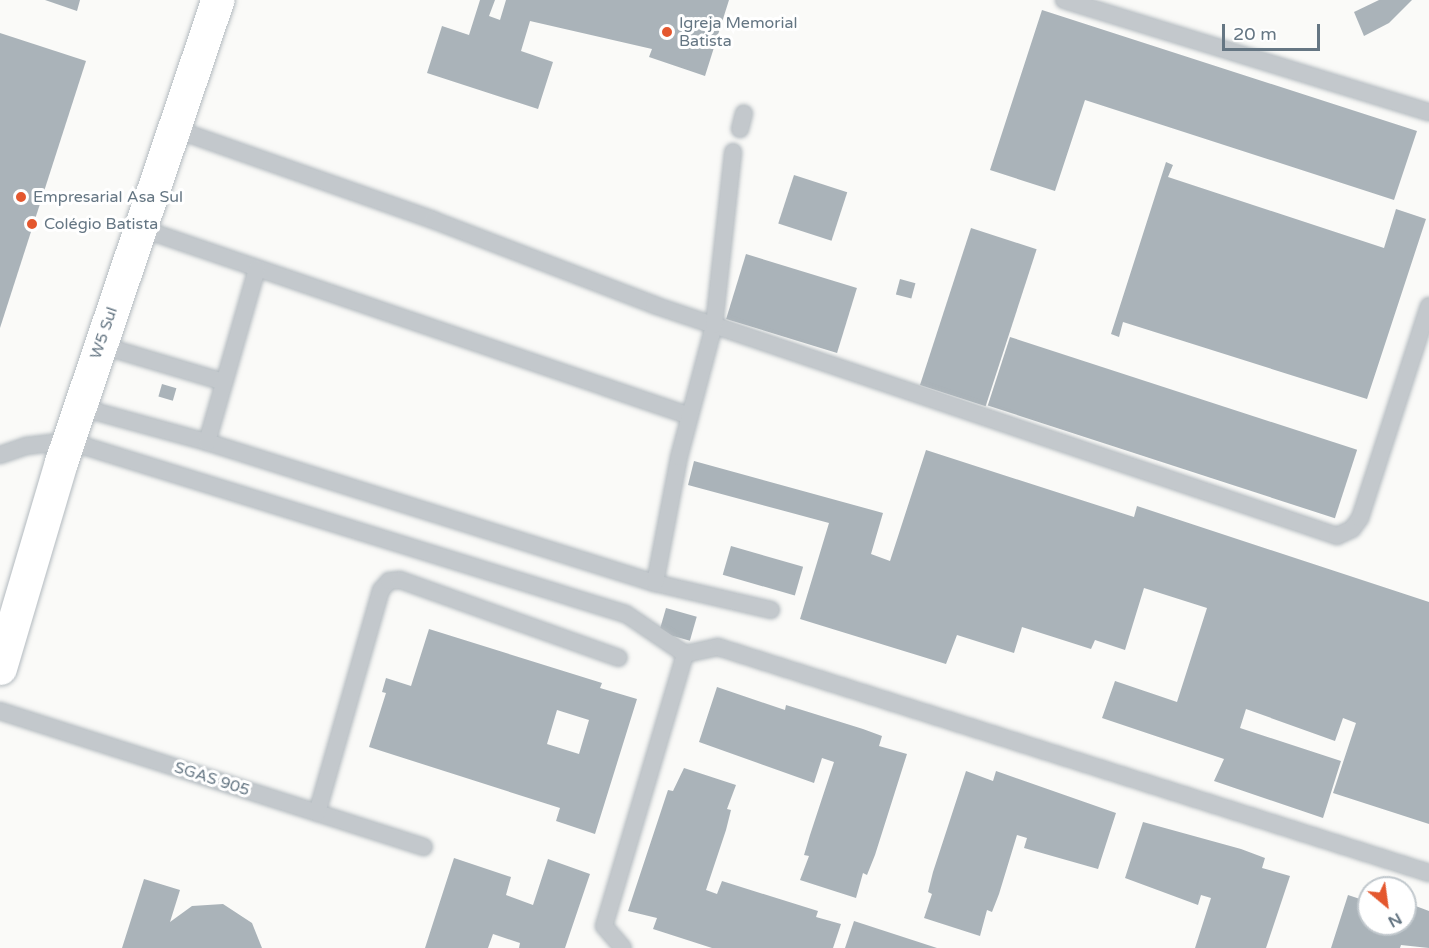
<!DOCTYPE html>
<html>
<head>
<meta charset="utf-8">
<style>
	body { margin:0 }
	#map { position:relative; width:1429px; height:948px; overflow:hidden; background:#fafaf8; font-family:"Varela Round",sans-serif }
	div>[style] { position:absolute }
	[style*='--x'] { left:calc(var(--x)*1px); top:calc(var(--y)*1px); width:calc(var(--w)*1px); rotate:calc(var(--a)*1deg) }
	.building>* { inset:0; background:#aab3b9; transform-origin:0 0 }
	.roads { filter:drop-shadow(0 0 2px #b3babf) drop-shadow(0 0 2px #b3babf) }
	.lane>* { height:16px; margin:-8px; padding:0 8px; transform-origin:8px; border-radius:8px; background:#c3c8cc }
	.secondary>* { height:33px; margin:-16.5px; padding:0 16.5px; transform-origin:16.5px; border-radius:16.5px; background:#fff }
	.dots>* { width:16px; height:16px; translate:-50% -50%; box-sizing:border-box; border:3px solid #fff; border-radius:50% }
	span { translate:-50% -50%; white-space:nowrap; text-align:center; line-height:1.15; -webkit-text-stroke:6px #fff; paint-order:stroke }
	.poi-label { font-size:16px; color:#657683 }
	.left { translate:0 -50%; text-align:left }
	.street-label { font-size:16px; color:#657683 }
	.north { position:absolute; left:1357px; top:876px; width:60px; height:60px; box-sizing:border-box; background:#fff; border:2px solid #c1c8cd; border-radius:50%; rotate:151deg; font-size:16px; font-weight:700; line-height:24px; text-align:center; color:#657683 }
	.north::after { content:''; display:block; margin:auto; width:21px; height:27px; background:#e4572e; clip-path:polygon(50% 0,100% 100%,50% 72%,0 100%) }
	.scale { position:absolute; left:1222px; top:24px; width:98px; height:27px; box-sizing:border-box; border:3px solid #657683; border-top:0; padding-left:8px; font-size:18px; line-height:21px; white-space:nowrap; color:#657683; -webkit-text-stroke:4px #fff; paint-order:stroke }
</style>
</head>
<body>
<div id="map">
	<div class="building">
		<i style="clip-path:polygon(45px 0,80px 0,77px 11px)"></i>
		<i style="clip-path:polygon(480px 0,495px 0,489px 16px,500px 20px,506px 0,729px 0,705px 76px,649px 57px,652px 49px,530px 21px,521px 51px,553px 62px,538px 109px,427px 73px,442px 26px,469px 35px)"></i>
		<i style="clip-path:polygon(1379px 0,1412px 0,1389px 23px,1364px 36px,1354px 12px)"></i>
		<i style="clip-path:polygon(1042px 10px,1417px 131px,1394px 200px,1085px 100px,1055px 191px,990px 170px)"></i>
		<i style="clip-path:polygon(0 33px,86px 61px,0 328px)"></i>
		<i style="clip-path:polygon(1166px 162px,1173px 165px,1168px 177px,1384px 248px,1396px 209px,1426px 219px,1367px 399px,1123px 322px,1119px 337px,1111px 334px)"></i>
		<i style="left:794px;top:175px;width:56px;height:51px;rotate:18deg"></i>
		<i style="left:971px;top:228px;width:69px;height:165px;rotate:18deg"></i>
		<i style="left:746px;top:254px;width:116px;height:68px;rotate:17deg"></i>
		<i style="left:900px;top:279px;width:16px;height:16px;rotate:15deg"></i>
		<i style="left:1010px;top:337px;width:365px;height:72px;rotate:18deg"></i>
		<i style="left:162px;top:384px;width:15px;height:13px;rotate:16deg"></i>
		<i style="clip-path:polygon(926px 450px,1134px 517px,1137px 506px,1429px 602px,1429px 824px,1333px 793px,1356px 723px,1343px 718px,1335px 741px,1246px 709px,1240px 728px,1341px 761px,1323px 818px,1214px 781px,1224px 759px,1102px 718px,1115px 681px,1177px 702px,1207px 608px,1144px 588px,1125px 650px,1095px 640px,1091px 649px,1022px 627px,1014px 653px,957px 635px,946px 664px,800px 619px,829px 523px,688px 485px,694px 461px,883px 513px,871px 554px,890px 561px)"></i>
		<i style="left:731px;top:546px;width:75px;height:30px;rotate:16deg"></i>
		<i style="left:666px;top:608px;width:32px;height:25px;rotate:16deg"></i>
		<i style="clip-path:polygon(evenodd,429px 629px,602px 683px,600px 688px,637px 699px,595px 834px,556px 821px,560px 808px,369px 747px,386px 693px,382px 692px,386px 678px,411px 686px,429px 629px,557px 710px,589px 720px,579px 754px,547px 744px,557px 710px)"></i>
		<i style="clip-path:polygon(717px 687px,785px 710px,786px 705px,863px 729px,882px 736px,879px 746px,907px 754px,875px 855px,867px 875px,863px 873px,856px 898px,800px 880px,809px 856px,804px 855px,810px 835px,834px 762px,822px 758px,814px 783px,699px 742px)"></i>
		<i style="clip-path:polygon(684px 768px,736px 785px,727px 809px,731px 810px,726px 830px,706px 890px,717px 894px,722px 881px,818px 911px,816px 917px,841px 924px,833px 948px,712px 948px,653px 929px,657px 918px,628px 911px,668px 790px,673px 791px)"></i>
		<i style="clip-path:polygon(966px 771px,993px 781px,996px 771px,1116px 813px,1098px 869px,1024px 848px,1027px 838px,1017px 835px,999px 894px,992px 912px,987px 910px,980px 936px,924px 918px,932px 894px,928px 892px,933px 872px)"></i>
		<i style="clip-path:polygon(1143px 822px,1241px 849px,1265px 858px,1262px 868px,1290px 876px,1266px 948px,1195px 948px,1211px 898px,1201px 895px,1198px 905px,1125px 878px)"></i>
		<i style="clip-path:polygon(454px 858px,511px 877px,506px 895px,533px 905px,548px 859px,590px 874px,565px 948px,519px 948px,520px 943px,493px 934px,488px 948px,425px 948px)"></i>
		<i style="clip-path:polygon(144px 879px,180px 890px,170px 922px,192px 906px,223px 904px,252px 923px,262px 948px,122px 948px)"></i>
		<i style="clip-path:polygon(1348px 895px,1369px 902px,1369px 924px,1405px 924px,1405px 902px,1429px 911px,1429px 948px,1401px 945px,1400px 948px,1331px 948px)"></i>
		<i style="clip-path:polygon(854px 921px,937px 948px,845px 948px)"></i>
	</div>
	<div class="roads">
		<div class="lane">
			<i style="--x:1064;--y:0;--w:382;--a:17.1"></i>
			<i style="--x:175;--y:129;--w:274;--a:19.4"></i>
			<i style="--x:433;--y:220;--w:237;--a:21"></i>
			<i style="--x:654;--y:305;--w:721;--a:18.69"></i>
			<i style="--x:1337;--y:536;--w:17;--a:-25"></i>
			<i style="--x:1352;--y:529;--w:14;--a:-54"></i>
			<i style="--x:1360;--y:518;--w:223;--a:-72"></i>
			<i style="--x:740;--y:129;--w:16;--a:-76"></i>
			<i style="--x:140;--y:228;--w:581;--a:18.87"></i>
			<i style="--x:100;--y:345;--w:129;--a:16.6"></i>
			<i style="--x:79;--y:407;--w:133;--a:15.3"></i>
			<i style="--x:207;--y:442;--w:470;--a:17.5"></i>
			<i style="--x:655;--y:583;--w:119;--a:13.1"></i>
			<i style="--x:207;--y:442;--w:180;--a:-73.9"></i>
			<i style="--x:0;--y:455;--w:28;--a:-19"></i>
			<i style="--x:26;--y:446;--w:42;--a:-6.8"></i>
			<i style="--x:68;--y:441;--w:584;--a:17.23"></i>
			<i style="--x:626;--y:614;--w:71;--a:34.1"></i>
			<i style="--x:685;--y:654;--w:34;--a:-12"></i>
			<i style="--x:718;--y:647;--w:746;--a:17.63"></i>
			<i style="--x:655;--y:583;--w:128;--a:-79.2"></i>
			<i style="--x:679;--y:457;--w:137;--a:-75.1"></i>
			<i style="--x:714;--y:325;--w:174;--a:-83.7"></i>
			<i style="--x:0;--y:711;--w:445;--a:17.8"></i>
			<i style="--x:317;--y:813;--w:232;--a:-74"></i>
			<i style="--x:381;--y:590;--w:12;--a:-48"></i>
			<i style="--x:389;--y:581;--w:11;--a:-5"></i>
			<i style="--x:400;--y:580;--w:232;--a:19.6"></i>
			<i style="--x:623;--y:948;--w:29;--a:-131"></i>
			<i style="--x:604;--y:926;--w:284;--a:-73.4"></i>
		</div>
		<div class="secondary">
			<i style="--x:0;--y:668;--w:215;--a:-73.5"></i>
			<i style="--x:61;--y:462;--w:488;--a:-71.3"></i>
		</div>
	</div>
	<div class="dots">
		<i style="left:667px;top:32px;background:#e4572e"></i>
		<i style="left:21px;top:197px;background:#e4572e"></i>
		<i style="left:32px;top:224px;background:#e4572e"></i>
	</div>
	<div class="poi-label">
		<span class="left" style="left:679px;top:32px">Igreja Memorial<br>Batista</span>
		<span class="left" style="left:33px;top:197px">Empresarial Asa Sul</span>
		<span class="left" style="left:44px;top:224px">Colégio Batista</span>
	</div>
	<div class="street-label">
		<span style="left:104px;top:333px;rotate:-71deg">W5 Sul</span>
		<span style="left:212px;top:779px;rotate:18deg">SGAS 905</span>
	</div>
	<div class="north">N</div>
	<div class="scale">20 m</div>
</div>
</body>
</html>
